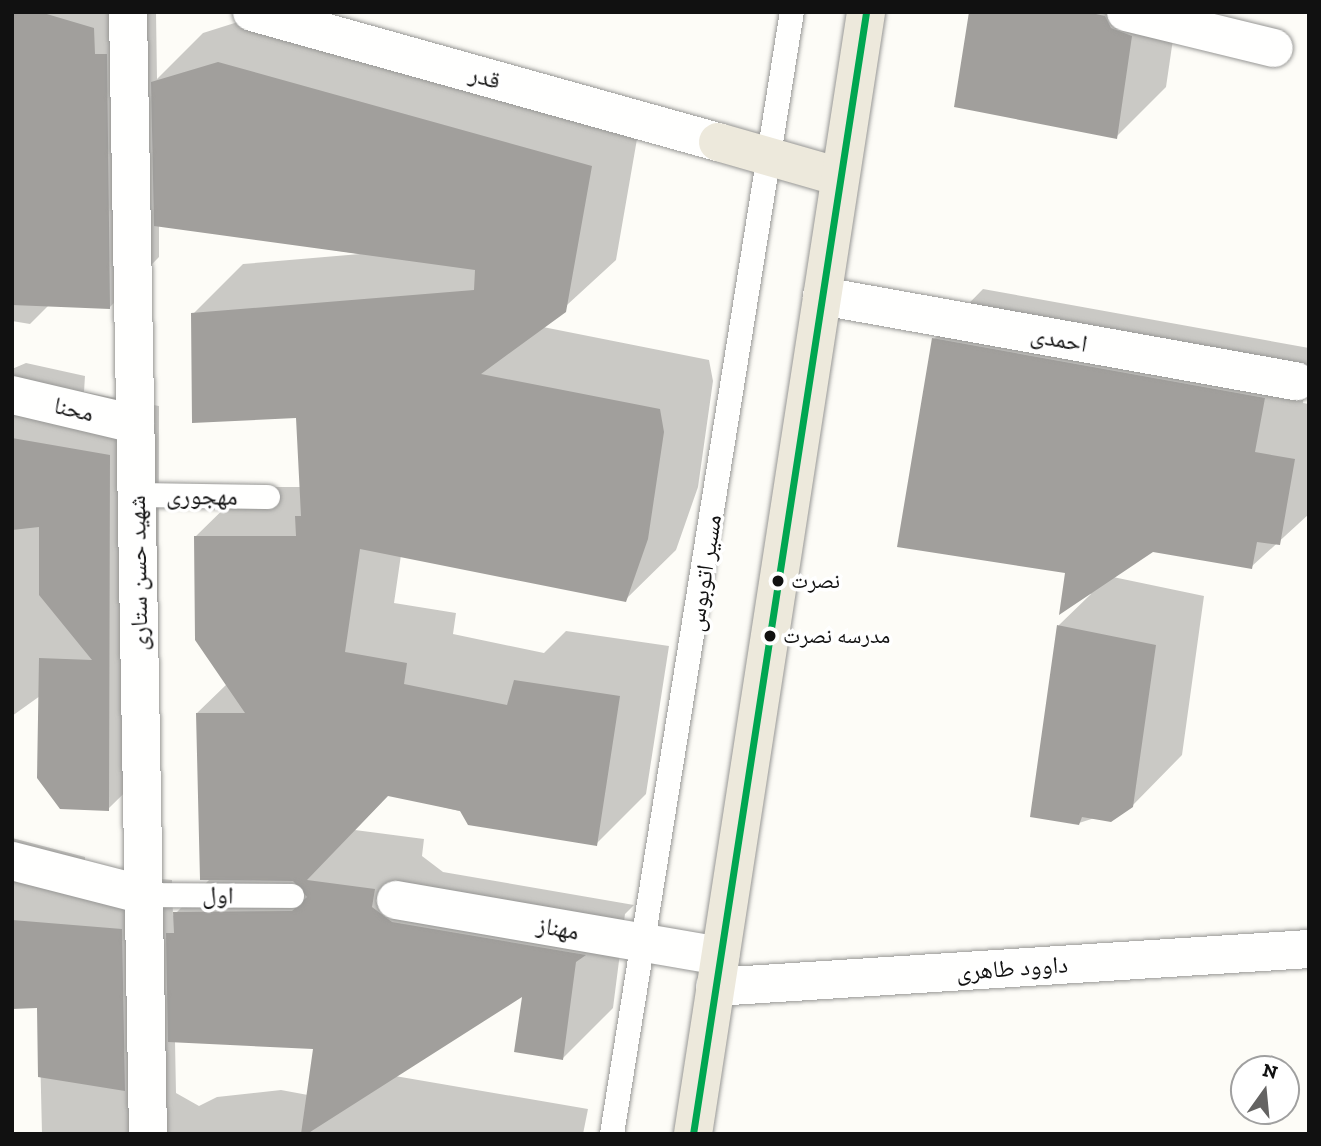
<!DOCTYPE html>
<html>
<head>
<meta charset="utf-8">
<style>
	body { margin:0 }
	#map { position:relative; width:1321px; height:1146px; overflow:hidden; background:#fdfcf7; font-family:"Zilla Slab","Noto Naskh Arabic",serif }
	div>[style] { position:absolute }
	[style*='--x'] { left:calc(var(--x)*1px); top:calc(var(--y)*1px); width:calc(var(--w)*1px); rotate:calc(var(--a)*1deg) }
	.shadow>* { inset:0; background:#0003 }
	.building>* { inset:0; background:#a19f9c }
	.roads { filter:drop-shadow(0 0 2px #979795) drop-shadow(0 0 2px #979795) }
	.service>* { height:24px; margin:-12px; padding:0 12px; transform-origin:12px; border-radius:12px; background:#fffffe }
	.minor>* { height:38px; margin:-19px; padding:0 19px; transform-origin:19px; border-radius:19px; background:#fffffe }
	.tertiary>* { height:38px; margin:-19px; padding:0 19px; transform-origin:19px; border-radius:19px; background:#fffffe }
	.primary>* { height:38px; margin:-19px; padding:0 19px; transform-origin:19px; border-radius:19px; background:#ede9dc }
	.bus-1>* { height:7px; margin:-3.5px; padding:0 3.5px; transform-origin:3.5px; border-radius:3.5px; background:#00a651 }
	.dots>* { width:19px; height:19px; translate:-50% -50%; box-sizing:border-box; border:4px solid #fff; border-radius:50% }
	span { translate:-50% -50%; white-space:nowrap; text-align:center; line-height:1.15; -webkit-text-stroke:7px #fff; paint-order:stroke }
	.bus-label { font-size:22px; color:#111 }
	.left { translate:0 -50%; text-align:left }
	.street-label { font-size:24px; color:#111 }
	.frame { position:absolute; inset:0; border:14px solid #111; pointer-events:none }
	.north { position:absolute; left:1230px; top:1055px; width:70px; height:70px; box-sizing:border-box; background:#fff; border:2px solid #a0a0a0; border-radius:50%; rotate:15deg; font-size:19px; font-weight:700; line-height:28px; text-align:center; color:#111 }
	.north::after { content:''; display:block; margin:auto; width:24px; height:32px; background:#646362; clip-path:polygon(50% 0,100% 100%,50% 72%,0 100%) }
</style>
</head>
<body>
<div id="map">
	<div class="shadow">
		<i style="clip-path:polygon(evenodd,12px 12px,156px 12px,157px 79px,203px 33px,269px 12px,641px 116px,616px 260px,543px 327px,709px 360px,713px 381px,698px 487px,676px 550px,625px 600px,401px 555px,394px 603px,456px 613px,453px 634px,544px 653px,566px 631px,669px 646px,646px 794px,596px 844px,389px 794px,355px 830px,424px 839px,422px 856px,443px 872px,634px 905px,625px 914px,613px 1008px,563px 1058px,524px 993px,395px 1076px,588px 1109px,583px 1134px,42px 1134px,39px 1007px,12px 1007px,12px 838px,85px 857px,85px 872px,172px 880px,173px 916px,210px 879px,197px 713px,227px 684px,195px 537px,246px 487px,301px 487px,297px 416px,193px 314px,243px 264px,360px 254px,159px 224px,159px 257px,110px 307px,49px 305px,30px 324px,12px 321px,12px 12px,175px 1041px,315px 1047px,308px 1095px,281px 1090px,217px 1097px,199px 1106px,176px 1093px,175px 1041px)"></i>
		<i style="clip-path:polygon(972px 12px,1177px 12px,1166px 87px,1116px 137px)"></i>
		<i style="clip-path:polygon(983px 289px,1309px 348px,1303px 403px,1309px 404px,1309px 514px,1251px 567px,1152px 550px,1113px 577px,1204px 596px,1182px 755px,1132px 806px,1079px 823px,1059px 625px,1091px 594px,1066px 572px,934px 339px)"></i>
		<i style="clip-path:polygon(26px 363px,85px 376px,84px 392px,159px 406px,158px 760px,108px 809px,40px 696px,12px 716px,12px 369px)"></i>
	</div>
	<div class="building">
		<i style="clip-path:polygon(12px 12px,40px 12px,94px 28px,95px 54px,107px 54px,110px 309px,12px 305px)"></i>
		<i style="clip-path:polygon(969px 12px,1087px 12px,1105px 16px,1111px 28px,1132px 36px,1117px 139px,954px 107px)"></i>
		<i style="clip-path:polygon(218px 62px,592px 166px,566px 312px,481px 374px,660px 409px,664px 432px,648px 539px,626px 602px,360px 549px,345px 652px,407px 663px,404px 684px,507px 705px,514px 680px,620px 696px,597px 846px,468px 825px,460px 811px,388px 796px,307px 880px,375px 889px,372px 907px,392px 922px,586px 955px,576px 962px,563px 1060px,514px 1052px,522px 997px,307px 1134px,301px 1134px,313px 1049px,168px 1042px,166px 933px,174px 933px,173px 912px,292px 911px,307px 897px,293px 881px,200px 880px,196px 713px,245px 713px,195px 640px,194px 536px,296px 536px,295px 516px,301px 516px,296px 418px,192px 423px,191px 313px,474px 290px,475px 270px,154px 226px,151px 82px)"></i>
		<i style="clip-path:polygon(932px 338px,1265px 398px,1255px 452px,1295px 459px,1280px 545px,1257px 542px,1252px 569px,1153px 552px,1059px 615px,1065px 573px,897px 547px)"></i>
		<i style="clip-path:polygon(12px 438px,110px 455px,109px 811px,60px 809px,37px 778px,39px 658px,92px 660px,39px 595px,39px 527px,12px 530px)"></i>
		<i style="clip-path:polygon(1057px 625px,1156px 645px,1133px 807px,1111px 822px,1082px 817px,1079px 825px,1030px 817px)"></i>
		<i style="clip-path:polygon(12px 920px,122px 929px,125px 1091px,38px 1077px,37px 1008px,12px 1009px)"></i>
	</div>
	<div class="roads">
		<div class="service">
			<i style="--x:136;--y:495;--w:132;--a:0.9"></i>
			<i style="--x:144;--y:895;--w:148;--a:0.4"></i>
			<i style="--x:612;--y:1134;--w:1136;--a:-80.89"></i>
		</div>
		<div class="minor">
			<i style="--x:128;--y:12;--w:1122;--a:88.98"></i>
			<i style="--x:1126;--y:12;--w:152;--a:13.7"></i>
			<i style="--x:822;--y:296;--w:482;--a:10.2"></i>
			<i style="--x:12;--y:395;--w:126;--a:13.3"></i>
			<i style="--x:12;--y:861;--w:136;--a:14.4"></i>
			<i style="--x:396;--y:900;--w:329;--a:9.8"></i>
			<i style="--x:715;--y:987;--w:595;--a:-3.66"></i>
		</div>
		<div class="tertiary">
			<i style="--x:252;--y:12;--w:484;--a:15.6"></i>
		</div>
		<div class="primary">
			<i style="--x:718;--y:142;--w:127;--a:16"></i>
			<i style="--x:693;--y:1134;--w:1135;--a:-81.23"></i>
		</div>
	</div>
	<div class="bus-1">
		<i style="--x:693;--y:1134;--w:1135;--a:-81.23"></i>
	</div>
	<div class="dots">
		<i style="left:778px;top:581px;background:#111"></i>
		<i style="left:770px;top:636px;background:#111"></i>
	</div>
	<div class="bus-label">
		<span class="left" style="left:791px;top:581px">نصرت</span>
		<span class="left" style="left:783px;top:636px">مدرسه نصرت</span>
	</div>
	<div class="street-label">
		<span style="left:485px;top:77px;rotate:16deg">قدر</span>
		<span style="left:1059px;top:339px;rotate:10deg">احمدی</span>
		<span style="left:74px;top:409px;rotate:13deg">محنا</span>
		<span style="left:202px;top:496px;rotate:1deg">مهجوری</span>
		<span style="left:138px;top:573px;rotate:-91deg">شهید حسن ستاری</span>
		<span style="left:704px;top:573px;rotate:-81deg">مسیر اتوبوس</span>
		<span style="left:218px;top:895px;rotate:1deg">اول</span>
		<span style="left:558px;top:928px;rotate:10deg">مهناز</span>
		<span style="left:1012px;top:968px;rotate:-4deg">داوود طاهری</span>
	</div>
	<div class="frame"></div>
	<div class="north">N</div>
</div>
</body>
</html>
